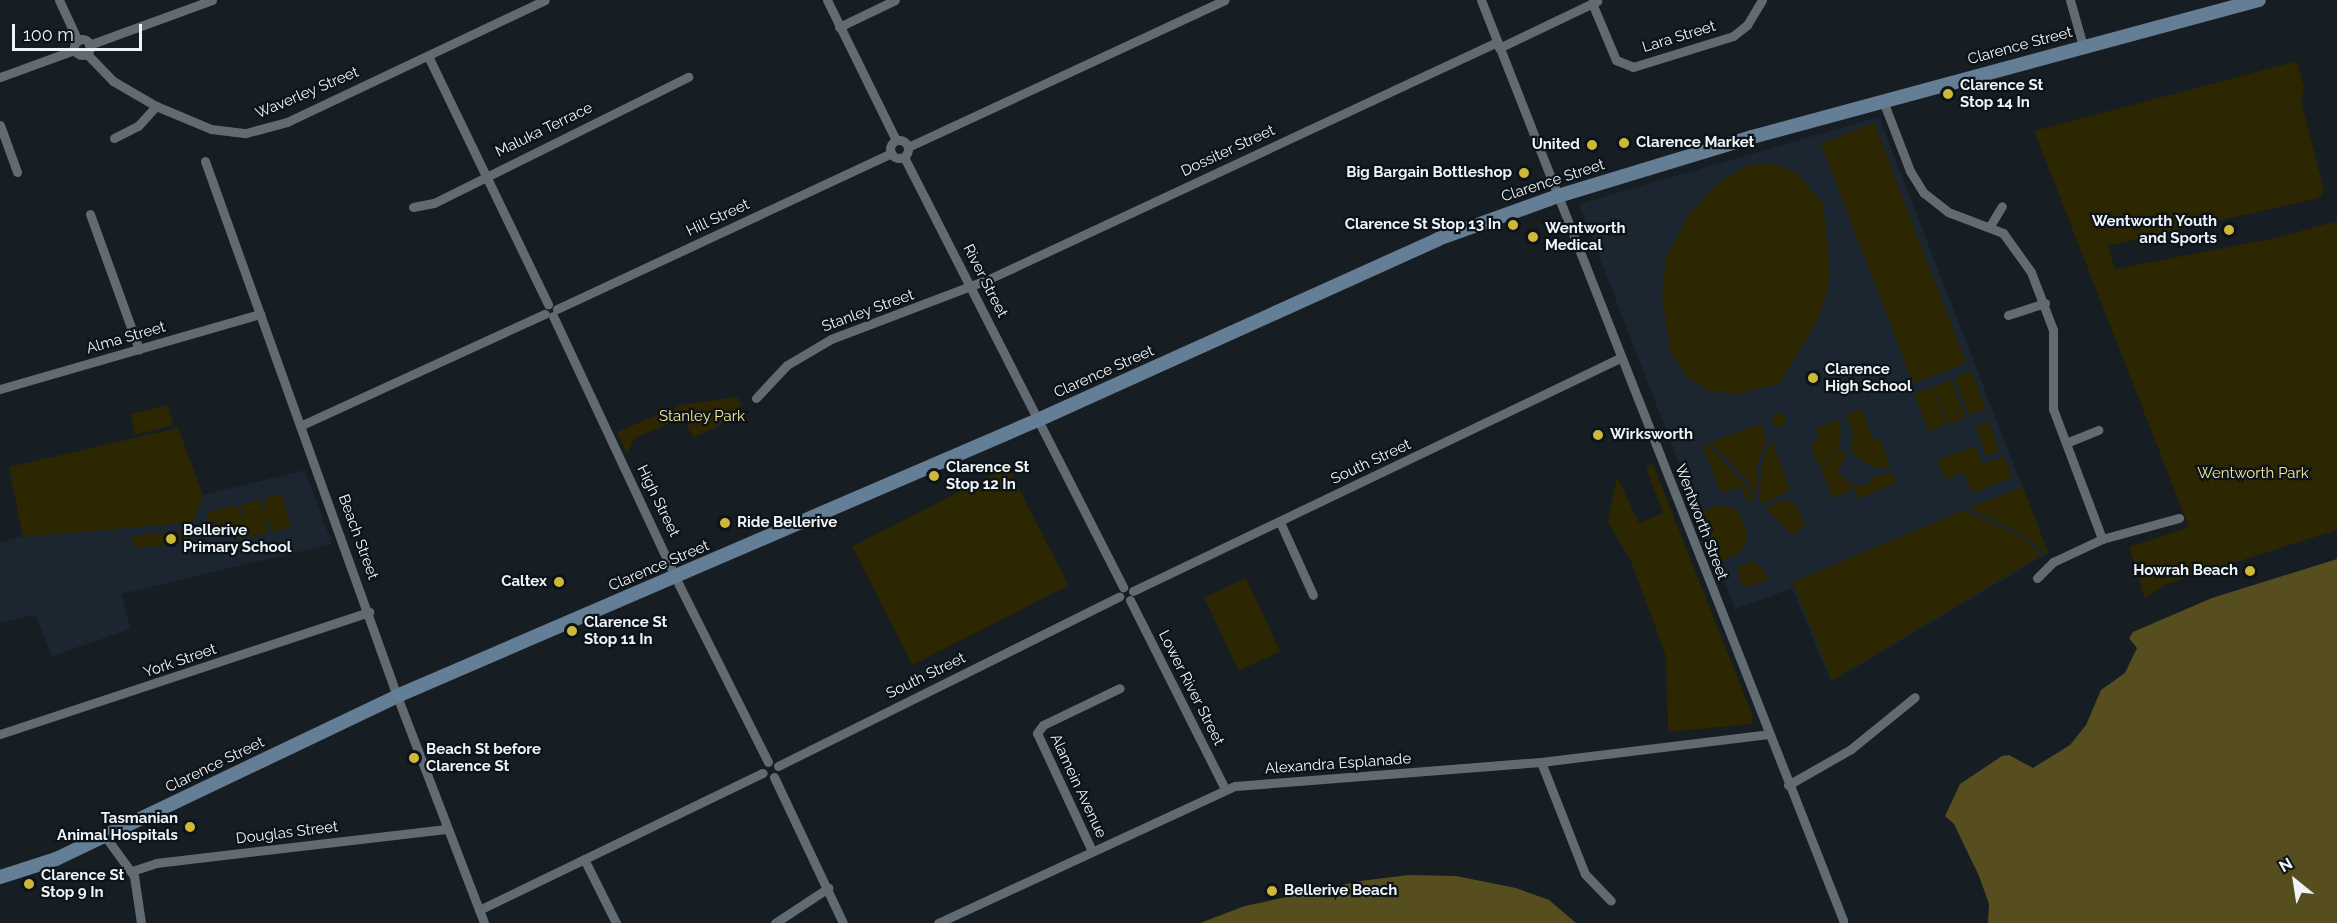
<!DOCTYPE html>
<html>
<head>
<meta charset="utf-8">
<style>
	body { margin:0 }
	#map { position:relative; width:2337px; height:923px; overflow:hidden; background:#161d23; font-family:Raleway,sans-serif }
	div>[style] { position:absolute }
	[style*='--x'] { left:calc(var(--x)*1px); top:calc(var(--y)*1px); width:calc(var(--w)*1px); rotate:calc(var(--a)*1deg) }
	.built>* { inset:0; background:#1b2630 }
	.green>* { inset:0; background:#2c2601; transform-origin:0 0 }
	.round { border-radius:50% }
	.water>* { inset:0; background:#574e1f }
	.minor>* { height:9px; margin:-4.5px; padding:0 4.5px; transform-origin:4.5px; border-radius:4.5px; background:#636b72 }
	.minor>.ring { margin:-4.5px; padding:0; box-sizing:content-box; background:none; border:9px solid #636b72; border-radius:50% }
	.secondary>* { height:14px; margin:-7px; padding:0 7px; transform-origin:7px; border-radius:7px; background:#647e95 }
	.dots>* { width:16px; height:16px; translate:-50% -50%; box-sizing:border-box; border:3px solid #0d1419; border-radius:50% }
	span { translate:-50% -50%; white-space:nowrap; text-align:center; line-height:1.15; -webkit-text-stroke:4.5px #0d1419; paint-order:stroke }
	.street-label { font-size:15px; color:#eff4f8 }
	.poi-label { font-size:15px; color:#eff4f8; font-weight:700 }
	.left { translate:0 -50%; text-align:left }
	.right { translate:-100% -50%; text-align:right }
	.park-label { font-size:15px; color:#f4e699 }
	.north { position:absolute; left:2265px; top:851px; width:60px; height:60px; -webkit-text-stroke:4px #0d1419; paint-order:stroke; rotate:330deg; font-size:16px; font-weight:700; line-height:24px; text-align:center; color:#eff4f8 }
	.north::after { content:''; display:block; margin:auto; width:21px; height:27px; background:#eff4f8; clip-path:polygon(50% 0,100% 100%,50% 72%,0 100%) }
	.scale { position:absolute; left:12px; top:24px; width:130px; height:27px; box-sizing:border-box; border:3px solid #eff4f8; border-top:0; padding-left:8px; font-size:18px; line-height:21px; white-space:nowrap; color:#eff4f8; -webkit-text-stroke:4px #0d1419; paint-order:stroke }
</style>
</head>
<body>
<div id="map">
	<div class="built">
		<i style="clip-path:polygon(1879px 117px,2048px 553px,1831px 682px,1792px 588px,1735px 609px,1579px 204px)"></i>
		<i style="clip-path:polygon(178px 428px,203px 495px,305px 470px,332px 544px,121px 594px,131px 629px,52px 656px,35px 615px,0 623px,0 542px,23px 536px,9px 467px)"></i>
	</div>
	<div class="green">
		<i style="clip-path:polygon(2297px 61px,2304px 87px,2301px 101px,2324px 190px,2319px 198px,2108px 246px,2115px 269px,2275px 238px,2337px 221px,2337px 530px,2167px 584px,2145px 598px,2129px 547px,2189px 527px,2034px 131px)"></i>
		<i style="left:1874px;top:123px;width:257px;height:57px;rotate:69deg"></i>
		<i style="clip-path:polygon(1774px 164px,1798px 174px,1823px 204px,1830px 269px,1827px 293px,1816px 323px,1779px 384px,1736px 394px,1709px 391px,1687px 377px,1671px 353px,1662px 297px,1666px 258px,1689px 214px,1723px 179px,1749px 165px)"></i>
		<i style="left:1971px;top:371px;width:40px;height:18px;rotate:68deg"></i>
		<i style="left:1951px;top:380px;width:40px;height:19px;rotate:68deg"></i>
		<i style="left:1932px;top:387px;width:40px;height:19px;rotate:69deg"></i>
		<i style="clip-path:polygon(738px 397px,742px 406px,717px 427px,693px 438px,683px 418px,635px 438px,627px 454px,617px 432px,684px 404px)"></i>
		<i style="left:168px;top:405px;width:21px;height:39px;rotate:76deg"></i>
		<i style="clip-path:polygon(1862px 409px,1874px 440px,1880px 438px,1891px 468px,1874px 468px,1851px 453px,1853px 432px,1846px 415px)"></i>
		<i class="round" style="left:1772px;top:413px;width:14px;height:14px"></i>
		<i style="clip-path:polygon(1838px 419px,1841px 432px,1838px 451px,1820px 468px,1810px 445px,1819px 438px,1815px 429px)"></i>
		<i style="left:1989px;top:422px;width:31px;height:14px;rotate:71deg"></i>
		<i style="clip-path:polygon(1761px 424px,1766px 439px,1758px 463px,1757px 495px,1746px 478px,1710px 442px)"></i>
		<i style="clip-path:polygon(178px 428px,203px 495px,194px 522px,23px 537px,9px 467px)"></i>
		<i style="clip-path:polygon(1771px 439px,1790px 490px,1763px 504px,1760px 499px,1761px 467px)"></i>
		<i style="clip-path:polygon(1707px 444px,1747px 486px,1756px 500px,1747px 501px,1740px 486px,1721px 493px,1702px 445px)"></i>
		<i style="clip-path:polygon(1975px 446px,1983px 464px,2004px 456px,2012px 477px,1972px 493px,1964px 472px,1945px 479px,1938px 460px)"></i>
		<i style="clip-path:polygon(1839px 450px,1847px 453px,1838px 471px,1847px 482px,1856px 484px,1850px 491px,1833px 498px,1821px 469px)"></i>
		<i style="clip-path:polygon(1653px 464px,1753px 717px,1751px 724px,1668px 732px,1666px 656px,1630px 559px,1608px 522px,1617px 476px,1639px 523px,1663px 513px,1646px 468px)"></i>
		<i style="left:1008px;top:467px;width:133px;height:175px;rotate:63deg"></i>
		<i style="clip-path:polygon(1892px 472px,1897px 482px,1858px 499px,1855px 489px,1858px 486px,1867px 485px,1876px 475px)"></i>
		<i style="clip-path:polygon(2023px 487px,2048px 552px,2045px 553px,2025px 536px,1969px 508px)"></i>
		<i style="clip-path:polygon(282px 494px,291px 527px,272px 532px,269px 521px,265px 522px,268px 533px,248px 538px,245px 527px,242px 528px,245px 538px,237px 540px,235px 529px,213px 535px,210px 524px,238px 516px,209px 523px,207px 512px,237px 505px,240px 516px,243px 515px,240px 505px,260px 500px,263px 511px,266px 509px,264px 499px)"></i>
		<i style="clip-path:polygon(1784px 500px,1797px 505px,1805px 526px,1792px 535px,1765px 507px)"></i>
		<i style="clip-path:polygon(1722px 505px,1738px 510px,1748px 538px,1739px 554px,1720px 561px,1700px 511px)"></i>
		<i style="clip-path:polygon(1964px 510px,2025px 539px,2041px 555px,1832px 680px,1793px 582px)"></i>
		<i style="left:187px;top:531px;width:12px;height:55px;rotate:85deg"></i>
		<i style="clip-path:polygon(1755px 561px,1770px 579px,1748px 587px,1742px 585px,1737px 567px)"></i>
		<i style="left:1246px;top:578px;width:81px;height:46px;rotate:65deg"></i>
	</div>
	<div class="water">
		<i style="clip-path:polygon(2337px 559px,2337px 923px,1988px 923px,1989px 904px,1979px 876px,1954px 824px,1945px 816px,1960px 784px,2002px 756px,2009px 755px,2033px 768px,2070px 745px,2086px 725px,2101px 690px,2125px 673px,2137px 648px,2129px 638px,2133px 632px,2212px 598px)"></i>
		<i style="clip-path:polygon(1409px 875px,1456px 876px,1516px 888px,1549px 900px,1576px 923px,1200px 923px,1245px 906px,1360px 881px)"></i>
	</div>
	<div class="minor">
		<i style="--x:59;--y:0;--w:45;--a:65.1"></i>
		<i style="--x:827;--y:0;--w:156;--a:63.8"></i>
		<i style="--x:1481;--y:0;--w:989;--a:68.52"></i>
		<i style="--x:2070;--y:0;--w:48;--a:74.2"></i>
		<i style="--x:1592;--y:3;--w:62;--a:67.2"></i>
		<i style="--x:1616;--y:60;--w:18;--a:22"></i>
		<i style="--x:1633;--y:67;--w:105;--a:-17.2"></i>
		<i style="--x:1733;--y:36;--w:18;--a:-38"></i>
		<i style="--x:1747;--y:25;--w:29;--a:-59"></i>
		<i style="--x:839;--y:27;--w:62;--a:-25.7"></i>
		<i class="ring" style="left:74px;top:39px;width:7px;height:7px"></i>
		<i style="--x:89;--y:45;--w:131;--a:-20.1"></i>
		<i style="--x:1499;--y:48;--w:109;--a:-25.6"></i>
		<i style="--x:86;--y:53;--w:39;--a:46"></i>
		<i style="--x:113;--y:81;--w:50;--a:30.2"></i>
		<i style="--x:156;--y:106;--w:60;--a:22.7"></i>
		<i style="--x:211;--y:129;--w:35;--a:7"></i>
		<i style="--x:246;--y:133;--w:42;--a:-15"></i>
		<i style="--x:287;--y:122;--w:285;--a:-25.3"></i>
		<i style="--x:428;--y:56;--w:276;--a:64.2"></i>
		<i style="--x:0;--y:77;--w:79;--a:-20"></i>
		<i style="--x:1883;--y:101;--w:75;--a:68.9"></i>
		<i style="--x:1910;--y:171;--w:26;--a:58"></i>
		<i style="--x:1924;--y:193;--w:31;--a:38"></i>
		<i style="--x:1948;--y:212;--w:59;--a:20.9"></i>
		<i style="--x:2003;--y:233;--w:48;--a:54.3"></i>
		<i style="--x:2031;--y:272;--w:62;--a:69.2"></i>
		<i style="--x:2053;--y:330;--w:79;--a:90"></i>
		<i style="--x:2053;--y:409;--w:139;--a:69.3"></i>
		<i style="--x:0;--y:125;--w:50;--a:70.1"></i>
		<i style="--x:114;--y:138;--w:27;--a:-27"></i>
		<i style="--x:138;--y:126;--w:27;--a:-48"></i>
		<i class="ring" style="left:890px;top:140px;width:9px;height:9px"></i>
		<i style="--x:908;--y:147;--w:349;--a:-24.9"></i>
		<i style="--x:904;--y:157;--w:483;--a:63"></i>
		<i style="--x:205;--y:161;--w:568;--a:70.26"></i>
		<i style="--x:397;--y:696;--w:243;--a:69"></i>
		<i style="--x:413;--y:207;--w:21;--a:-11"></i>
		<i style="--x:434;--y:203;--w:284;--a:-26.4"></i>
		<i style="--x:90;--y:214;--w:144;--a:70.1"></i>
		<i style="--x:1990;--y:226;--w:23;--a:-59"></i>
		<i style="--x:557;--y:309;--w:369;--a:-25"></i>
		<i style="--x:2008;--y:315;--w:39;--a:-18"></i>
		<i style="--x:553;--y:316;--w:297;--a:64.9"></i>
		<i style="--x:679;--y:585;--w:198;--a:63.3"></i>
		<i style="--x:0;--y:389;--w:271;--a:-16.1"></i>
		<i style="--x:756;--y:398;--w:45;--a:-46.8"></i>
		<i style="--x:787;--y:365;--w:51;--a:-30.6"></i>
		<i style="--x:831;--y:339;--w:169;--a:-20.8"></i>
		<i style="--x:989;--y:279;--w:561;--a:-25.01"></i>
		<i style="--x:302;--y:425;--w:267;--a:-24.6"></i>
		<i style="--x:2066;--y:443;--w:35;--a:-22"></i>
		<i style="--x:1280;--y:522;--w:80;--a:65.7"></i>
		<i style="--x:2037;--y:578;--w:23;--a:-45"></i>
		<i style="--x:2053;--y:562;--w:54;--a:-25.1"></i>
		<i style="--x:2102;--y:539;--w:80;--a:-15.3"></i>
		<i style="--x:1133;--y:591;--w:540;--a:-25.57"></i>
		<i style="--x:1130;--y:600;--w:212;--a:63.3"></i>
		<i style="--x:0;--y:734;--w:389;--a:-18.3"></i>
		<i style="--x:1541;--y:762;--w:120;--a:68.6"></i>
		<i style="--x:1585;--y:874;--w:37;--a:46"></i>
		<i style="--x:778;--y:766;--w:381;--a:-26.4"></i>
		<i style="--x:774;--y:777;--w:161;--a:64.7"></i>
		<i style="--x:1788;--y:785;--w:73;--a:-29.7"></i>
		<i style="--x:1851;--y:749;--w:82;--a:-39.1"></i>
		<i style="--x:105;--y:836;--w:49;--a:54.1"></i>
		<i style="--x:134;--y:876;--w:48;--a:81.5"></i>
		<i style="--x:1092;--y:851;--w:130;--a:-115"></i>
		<i style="--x:1037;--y:733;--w:10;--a:-53"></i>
		<i style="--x:1043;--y:725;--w:85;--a:-25.7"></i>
		<i style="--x:584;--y:859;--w:72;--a:63.4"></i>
		<i style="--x:132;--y:871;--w:25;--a:-18"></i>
		<i style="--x:156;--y:863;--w:292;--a:-6.7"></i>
		<i style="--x:479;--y:910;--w:315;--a:-25.8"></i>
		<i style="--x:775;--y:923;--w:64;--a:-33.4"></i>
		<i style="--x:938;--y:923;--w:327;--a:-24.8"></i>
		<i style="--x:1235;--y:786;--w:307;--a:-4.5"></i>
		<i style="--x:1541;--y:762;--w:229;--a:-7"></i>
	</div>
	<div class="secondary">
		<i style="--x:0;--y:877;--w:59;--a:-17.8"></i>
		<i style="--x:56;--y:859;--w:378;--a:-25.5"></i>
		<i style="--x:397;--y:696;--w:698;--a:-23.3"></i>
		<i style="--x:1038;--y:420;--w:439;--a:-24.3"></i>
		<i style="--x:1438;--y:239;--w:127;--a:-19.7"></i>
		<i style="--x:1558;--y:196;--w:203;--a:-16.9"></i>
		<i style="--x:1752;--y:137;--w:525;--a:-15.12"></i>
	</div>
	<div class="dots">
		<i style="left:1948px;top:94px;background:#ceb837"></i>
		<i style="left:1624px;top:143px;background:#ceb837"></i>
		<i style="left:1592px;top:145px;background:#ceb837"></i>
		<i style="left:1524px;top:173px;background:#ceb837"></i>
		<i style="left:1513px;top:225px;background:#ceb837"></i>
		<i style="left:2229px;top:230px;background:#ceb837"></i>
		<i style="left:1533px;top:237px;background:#ceb837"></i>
		<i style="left:1813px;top:378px;background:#ceb837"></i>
		<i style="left:1598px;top:435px;background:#ceb837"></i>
		<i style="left:934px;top:476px;background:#ceb837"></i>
		<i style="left:725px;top:523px;background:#ceb837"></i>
		<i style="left:171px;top:539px;background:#ceb837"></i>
		<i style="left:2250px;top:571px;background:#ceb837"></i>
		<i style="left:559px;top:582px;background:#ceb837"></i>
		<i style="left:572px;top:631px;background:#ceb837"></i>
		<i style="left:414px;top:758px;background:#ceb837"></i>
		<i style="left:190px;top:827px;background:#ceb837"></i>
		<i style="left:29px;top:884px;background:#ceb837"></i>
		<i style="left:1272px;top:891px;background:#ceb837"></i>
	</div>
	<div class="street-label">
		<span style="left:1679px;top:37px;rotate:-17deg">Lara Street</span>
		<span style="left:2020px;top:46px;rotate:-15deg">Clarence Street</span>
		<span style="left:307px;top:93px;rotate:-23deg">Waverley Street</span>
		<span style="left:544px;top:130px;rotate:-26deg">Maluka Terrace</span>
		<span style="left:1228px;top:151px;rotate:-25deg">Dossiter Street</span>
		<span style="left:1553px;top:181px;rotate:-18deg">Clarence Street</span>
		<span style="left:718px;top:218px;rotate:-25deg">Hill Street</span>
		<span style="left:985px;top:281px;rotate:63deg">River Street</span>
		<span style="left:868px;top:311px;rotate:-20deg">Stanley Street</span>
		<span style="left:126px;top:338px;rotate:-16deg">Alma Street</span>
		<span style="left:1104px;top:372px;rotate:-24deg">Clarence Street</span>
		<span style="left:1371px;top:462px;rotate:-25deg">South Street</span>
		<span style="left:658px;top:501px;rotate:64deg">High Street</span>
		<span style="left:1701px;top:522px;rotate:69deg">Wentworth Street</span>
		<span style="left:358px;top:537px;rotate:70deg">Beach Street</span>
		<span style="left:659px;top:566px;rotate:-23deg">Clarence Street</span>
		<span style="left:180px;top:661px;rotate:-19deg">York Street</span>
		<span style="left:926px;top:676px;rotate:-26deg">South Street</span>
		<span style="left:1191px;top:688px;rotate:63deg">Lower River Street</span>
		<span style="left:1338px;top:764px;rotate:-4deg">Alexandra Esplanade</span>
		<span style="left:215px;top:765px;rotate:-26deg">Clarence Street</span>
		<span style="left:1078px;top:786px;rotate:65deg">Alamein Avenue</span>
		<span style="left:287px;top:833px;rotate:-7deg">Douglas Street</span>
	</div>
	<div class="poi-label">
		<span class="left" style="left:1960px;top:94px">Clarence St<br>Stop 14 In</span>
		<span class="left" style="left:1636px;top:143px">Clarence Market</span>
		<span class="right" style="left:1580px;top:145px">United</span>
		<span class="right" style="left:1512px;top:173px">Big Bargain Bottleshop</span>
		<span class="right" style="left:2217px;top:230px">Wentworth Youth<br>and Sports</span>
		<span class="right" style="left:1501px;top:225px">Clarence St Stop 13 In</span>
		<span class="left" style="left:1545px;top:237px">Wentworth<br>Medical</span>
		<span class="left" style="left:1825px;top:378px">Clarence<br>High School</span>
		<span class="left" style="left:1610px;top:435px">Wirksworth</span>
		<span class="left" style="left:946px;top:476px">Clarence St<br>Stop 12 In</span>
		<span class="left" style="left:737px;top:523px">Ride Bellerive</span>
		<span class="left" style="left:183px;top:539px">Bellerive<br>Primary School</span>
		<span class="right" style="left:2238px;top:571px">Howrah Beach</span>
		<span class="right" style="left:547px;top:582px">Caltex</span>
		<span class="left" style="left:584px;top:631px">Clarence St<br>Stop 11 In</span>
		<span class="left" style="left:426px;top:758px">Beach St before<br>Clarence St</span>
		<span class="right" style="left:178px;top:827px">Tasmanian<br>Animal Hospitals</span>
		<span class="left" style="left:41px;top:884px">Clarence St<br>Stop 9 In</span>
		<span class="left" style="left:1284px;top:891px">Bellerive Beach</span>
	</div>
	<div class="park-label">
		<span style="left:702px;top:417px">Stanley Park</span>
		<span style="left:2253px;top:474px">Wentworth Park</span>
	</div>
	<div class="north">N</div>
	<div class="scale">100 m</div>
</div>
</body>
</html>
